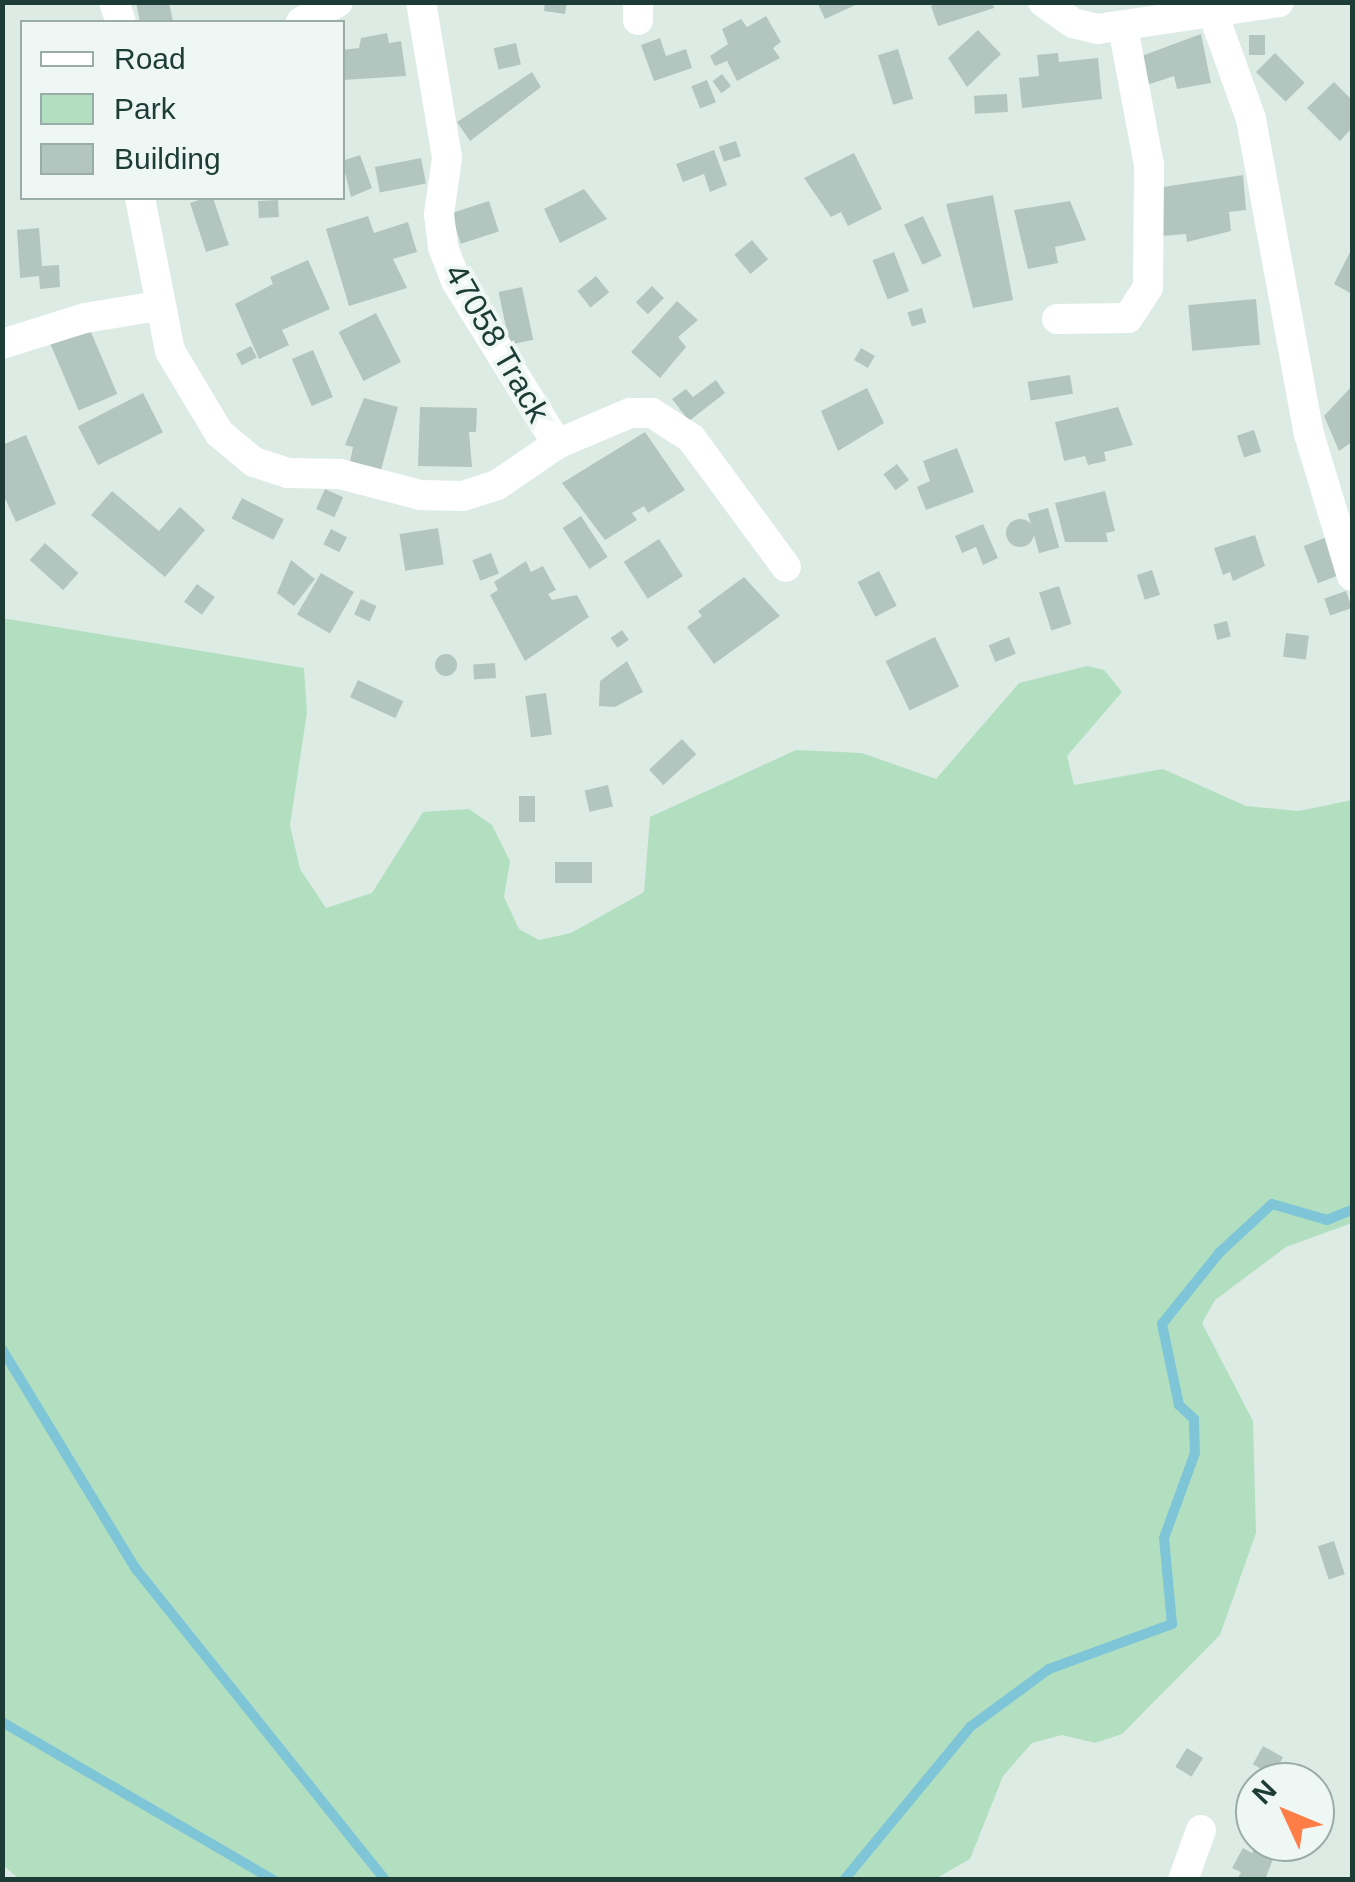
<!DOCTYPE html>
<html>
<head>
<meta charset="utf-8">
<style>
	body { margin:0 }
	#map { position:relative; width:1355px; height:1882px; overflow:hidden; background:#ddebe5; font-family:Arial,sans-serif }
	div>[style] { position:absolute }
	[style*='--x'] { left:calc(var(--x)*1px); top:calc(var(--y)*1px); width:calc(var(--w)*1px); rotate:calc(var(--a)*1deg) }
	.green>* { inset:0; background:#b3dfc1 }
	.stream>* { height:10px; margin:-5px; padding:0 5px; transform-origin:5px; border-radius:5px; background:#7ec5d7 }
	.building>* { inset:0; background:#b2c6bf; transform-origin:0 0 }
	.round { border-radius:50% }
	.minor>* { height:30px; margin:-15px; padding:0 15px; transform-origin:15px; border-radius:15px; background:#fff }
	span { translate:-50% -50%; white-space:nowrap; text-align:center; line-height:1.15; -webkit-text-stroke:8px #eef7f3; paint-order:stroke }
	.street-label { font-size:32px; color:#1d3c35 }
	.frame { position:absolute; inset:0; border:5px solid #1d3c35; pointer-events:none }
	.legend { position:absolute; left:20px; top:20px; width:325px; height:180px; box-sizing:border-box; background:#eef7f3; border:2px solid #9aaca7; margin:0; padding:12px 18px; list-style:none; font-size:30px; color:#1d3c35 }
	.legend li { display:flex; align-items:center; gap:20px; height:50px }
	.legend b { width:50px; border:2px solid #9aaca7 }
	.north { position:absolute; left:1235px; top:1762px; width:100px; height:100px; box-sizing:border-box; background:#eef7f3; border:2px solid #9aaca7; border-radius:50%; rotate:314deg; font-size:28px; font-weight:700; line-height:40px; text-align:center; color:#1d3c35 }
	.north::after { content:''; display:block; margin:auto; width:35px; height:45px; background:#ff7d47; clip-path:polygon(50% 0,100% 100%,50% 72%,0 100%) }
</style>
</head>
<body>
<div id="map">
	<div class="green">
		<i style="clip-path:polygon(2px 618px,304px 668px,307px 712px,290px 825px,300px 869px,326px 908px,372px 893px,423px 812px,469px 809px,492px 825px,510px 861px,504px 897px,519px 929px,539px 940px,571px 933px,644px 892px,650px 817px,796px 750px,862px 753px,936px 779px,1019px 683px,1087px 666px,1104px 670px,1122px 692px,1067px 756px,1074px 785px,1163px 769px,1246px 806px,1299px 811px,1352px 800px,1352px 1223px,1286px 1247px,1215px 1300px,1202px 1323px,1253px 1421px,1256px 1533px,1220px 1635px,1122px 1734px,1095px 1743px,1062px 1735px,1032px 1743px,1003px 1776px,970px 1859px,935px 1879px,20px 1880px,3px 1865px)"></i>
	</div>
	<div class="stream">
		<i style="--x:2;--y:1349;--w:258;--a:58.7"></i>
		<i style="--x:136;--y:1569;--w:398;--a:51.3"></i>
		<i style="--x:2;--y:1722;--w:315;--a:30.2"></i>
		<i style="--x:844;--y:1880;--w:198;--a:-50.5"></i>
		<i style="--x:970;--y:1727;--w:98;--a:-36.3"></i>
		<i style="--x:1049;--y:1669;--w:131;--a:-20.1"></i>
		<i style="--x:1172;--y:1624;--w:86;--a:-95.3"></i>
		<i style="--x:1164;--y:1538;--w:90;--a:-70"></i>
		<i style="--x:1195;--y:1453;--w:34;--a:-92"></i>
		<i style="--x:1194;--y:1419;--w:21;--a:-137"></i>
		<i style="--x:1179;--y:1405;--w:83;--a:-101.9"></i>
		<i style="--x:1162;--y:1324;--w:91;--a:-51.2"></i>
		<i style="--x:1219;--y:1253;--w:72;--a:-42.8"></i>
		<i style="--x:1272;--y:1204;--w:57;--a:16.2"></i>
		<i style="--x:1327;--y:1220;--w:27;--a:-22"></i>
	</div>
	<div class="building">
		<i style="clip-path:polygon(136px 2px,169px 2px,173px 22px,140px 22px)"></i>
		<i style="clip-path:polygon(545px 2px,567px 2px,565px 14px,544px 11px)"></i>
		<i style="clip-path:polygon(817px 2px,862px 2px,825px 19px)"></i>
		<i style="clip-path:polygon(943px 2px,992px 2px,994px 8px,938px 26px,931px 6px)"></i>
		<i style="clip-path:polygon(766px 16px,781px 42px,773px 48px,780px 58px,737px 81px,727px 61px,715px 66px,710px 56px,728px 44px,722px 29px,741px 19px,747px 27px)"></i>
		<i style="clip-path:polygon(978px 30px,1001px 54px,967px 87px,948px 58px)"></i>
		<i style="clip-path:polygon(387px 33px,389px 43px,401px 41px,406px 76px,343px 80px,342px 50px,359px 48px,361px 38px)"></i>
		<i style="clip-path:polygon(1201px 34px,1211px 83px,1177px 89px,1174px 76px,1144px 86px,1136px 58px)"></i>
		<i style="left:1265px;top:35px;width:20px;height:16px;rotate:90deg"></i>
		<i style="clip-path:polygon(660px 38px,666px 56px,686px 49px,692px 68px,654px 81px,641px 45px)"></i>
		<i style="left:516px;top:43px;width:22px;height:23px;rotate:77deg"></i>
		<i style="left:898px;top:49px;width:52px;height:21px;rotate:73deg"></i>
		<i style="clip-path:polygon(1058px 53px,1059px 62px,1098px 58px,1102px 99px,1022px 108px,1019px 78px,1039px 76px,1037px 55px)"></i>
		<i style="left:1275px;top:53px;width:42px;height:27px;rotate:45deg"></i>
		<i style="clip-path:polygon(532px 72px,541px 87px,470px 141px,457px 122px)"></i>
		<i style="left:722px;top:74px;width:15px;height:12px;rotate:53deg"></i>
		<i style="left:707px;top:80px;width:24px;height:17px;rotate:68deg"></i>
		<i style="clip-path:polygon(1334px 82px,1352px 100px,1352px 128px,1340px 141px,1307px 108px)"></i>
		<i style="left:1007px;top:94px;width:18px;height:33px;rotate:87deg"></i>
		<i style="left:736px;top:141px;width:16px;height:18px;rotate:72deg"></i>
		<i style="clip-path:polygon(714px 150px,727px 185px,710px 192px,704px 174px,683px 182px,676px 164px)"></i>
		<i style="clip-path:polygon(854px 153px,882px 209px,848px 226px,841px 212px,831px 217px,804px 178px)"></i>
		<i style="clip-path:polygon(360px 155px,372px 188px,351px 197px,342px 161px)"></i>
		<i style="left:421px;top:158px;width:26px;height:47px;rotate:79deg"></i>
		<i style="clip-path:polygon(1243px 175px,1246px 210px,1229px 212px,1231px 231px,1187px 242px,1186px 234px,1161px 236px,1156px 188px)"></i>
		<i style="clip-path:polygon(584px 189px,607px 219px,560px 243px,544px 209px)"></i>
		<i style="clip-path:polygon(993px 195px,1013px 300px,973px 308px,946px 204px)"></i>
		<i style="clip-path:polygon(205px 198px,213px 198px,229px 245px,206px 252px,190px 203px)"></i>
		<i style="left:278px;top:200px;width:17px;height:20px;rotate:87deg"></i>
		<i style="left:489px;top:201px;width:32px;height:40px;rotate:72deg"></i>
		<i style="clip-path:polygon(1070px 201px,1086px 240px,1055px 247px,1058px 263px,1028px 269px,1014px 210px)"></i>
		<i style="clip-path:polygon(368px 216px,374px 233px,408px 222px,417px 252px,393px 259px,407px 288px,349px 306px,326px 229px)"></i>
		<i style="left:923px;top:216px;width:44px;height:21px;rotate:65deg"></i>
		<i style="clip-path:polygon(39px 228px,42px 266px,59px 265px,60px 287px,40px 289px,39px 276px,20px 278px,17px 230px)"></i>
		<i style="left:752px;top:240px;width:25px;height:23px;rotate:50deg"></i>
		<i style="clip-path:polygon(1352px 248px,1352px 294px,1334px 284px)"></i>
		<i style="left:894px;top:252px;width:42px;height:23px;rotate:69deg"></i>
		<i style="clip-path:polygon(308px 260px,330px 309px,282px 330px,289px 345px,259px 359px,235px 304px,273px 284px,270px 277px)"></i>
		<i style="left:596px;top:276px;width:21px;height:24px;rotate:51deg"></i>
		<i style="left:652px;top:286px;width:17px;height:23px;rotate:45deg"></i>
		<i style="left:522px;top:287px;width:54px;height:24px;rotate:78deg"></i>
		<i style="left:1256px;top:299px;width:46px;height:68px;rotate:85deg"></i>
		<i style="clip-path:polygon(677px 301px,698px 320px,678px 337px,686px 347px,660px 378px,631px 352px)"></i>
		<i style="left:922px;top:308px;width:15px;height:15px;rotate:74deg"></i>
		<i style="left:376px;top:313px;width:55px;height:42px;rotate:63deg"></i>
		<i style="left:88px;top:325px;width:75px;height:42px;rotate:67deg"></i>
		<i style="left:251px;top:346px;width:13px;height:17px;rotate:63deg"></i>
		<i style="left:861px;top:348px;width:16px;height:14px;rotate:30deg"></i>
		<i style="left:313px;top:350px;width:51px;height:23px;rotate:67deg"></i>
		<i style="left:1070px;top:375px;width:19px;height:43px;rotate:81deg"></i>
		<i style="clip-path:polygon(716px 380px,725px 393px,689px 421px,672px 399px,686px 389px,693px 397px)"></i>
		<i style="clip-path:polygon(1352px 386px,1352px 442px,1339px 451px,1324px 416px)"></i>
		<i style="clip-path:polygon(867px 388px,884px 423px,838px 451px,821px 411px)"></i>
		<i style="left:143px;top:393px;width:44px;height:73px;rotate:63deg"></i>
		<i style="clip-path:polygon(364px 398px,398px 407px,381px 470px,350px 462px,353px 447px,345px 445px)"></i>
		<i style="clip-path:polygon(420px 407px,477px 408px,476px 432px,469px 432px,472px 467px,418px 466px)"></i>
		<i style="clip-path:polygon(1118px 407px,1133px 445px,1104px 452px,1106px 461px,1088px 465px,1085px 456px,1064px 461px,1055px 422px)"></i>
		<i style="left:1254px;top:430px;width:23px;height:18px;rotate:72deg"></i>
		<i style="clip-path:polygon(645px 432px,685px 490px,648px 513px,644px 506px,632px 513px,637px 520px,605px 540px,562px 483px)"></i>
		<i style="clip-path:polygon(26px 435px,56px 504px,16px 522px,2px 492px,2px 445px)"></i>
		<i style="clip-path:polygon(957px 448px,974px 492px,926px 510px,917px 487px,930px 481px,923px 461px)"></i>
		<i style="left:897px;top:464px;width:20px;height:17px;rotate:53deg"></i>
		<i style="left:325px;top:489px;width:20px;height:22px;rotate:24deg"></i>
		<i style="clip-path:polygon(112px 491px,159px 531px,180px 507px,205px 530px,165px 577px,91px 515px)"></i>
		<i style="clip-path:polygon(1105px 491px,1115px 531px,1106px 533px,1108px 542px,1065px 542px,1055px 503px)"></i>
		<i style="left:242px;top:498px;width:47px;height:23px;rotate:27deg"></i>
		<i style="left:1048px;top:508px;width:41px;height:21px;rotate:74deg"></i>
		<i style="left:581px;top:516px;width:49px;height:22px;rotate:57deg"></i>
		<i class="round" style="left:1006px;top:519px;width:28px;height:28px"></i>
		<i style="clip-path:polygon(983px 524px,998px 558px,983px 565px,976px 547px,962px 553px,955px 536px)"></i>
		<i style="left:438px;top:528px;width:37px;height:39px;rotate:81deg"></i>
		<i style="left:331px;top:529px;width:18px;height:17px;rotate:27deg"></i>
		<i style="clip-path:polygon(1255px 535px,1265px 566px,1233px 581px,1230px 572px,1223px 575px,1214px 548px)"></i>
		<i style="left:1327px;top:537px;width:40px;height:25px;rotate:69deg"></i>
		<i style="left:659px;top:539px;width:44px;height:42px;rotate:57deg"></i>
		<i style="left:45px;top:543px;width:45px;height:23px;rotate:42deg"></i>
		<i style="left:491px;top:553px;width:22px;height:20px;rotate:69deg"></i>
		<i style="clip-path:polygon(291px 560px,315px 579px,294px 606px,277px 593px)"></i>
		<i style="clip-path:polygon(526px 561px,531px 572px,543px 566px,556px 590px,548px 594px,552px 600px,577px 595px,589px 617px,525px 661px,490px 595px,498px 590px,494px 582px)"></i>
		<i style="left:1152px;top:570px;width:26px;height:16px;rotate:72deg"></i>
		<i style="left:879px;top:571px;width:39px;height:24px;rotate:63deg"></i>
		<i style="left:321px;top:573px;width:38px;height:48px;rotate:30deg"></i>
		<i style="clip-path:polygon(744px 577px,780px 616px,714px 664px,687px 627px,702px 616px,698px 611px)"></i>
		<i style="left:197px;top:584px;width:22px;height:22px;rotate:36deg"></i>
		<i style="left:1059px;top:586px;width:40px;height:21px;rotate:72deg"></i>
		<i style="left:1346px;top:591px;width:18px;height:23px;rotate:71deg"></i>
		<i style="left:361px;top:599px;width:17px;height:17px;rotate:24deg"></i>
		<i style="left:1227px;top:621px;width:16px;height:14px;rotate:76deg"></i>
		<i style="left:622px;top:630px;width:12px;height:14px;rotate:55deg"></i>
		<i style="left:1286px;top:633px;width:23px;height:24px;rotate:7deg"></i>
		<i style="left:935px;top:637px;width:55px;height:55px;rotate:64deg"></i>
		<i style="left:1009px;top:637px;width:18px;height:22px;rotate:68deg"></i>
		<i class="round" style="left:435px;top:654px;width:22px;height:22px"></i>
		<i style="clip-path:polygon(627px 661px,643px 692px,615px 707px,599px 706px,600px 681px)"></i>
		<i style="left:495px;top:663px;width:15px;height:22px;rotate:86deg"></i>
		<i style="left:358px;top:680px;width:50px;height:19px;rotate:25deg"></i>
		<i style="left:546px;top:693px;width:42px;height:21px;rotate:82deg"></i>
		<i style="left:682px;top:739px;width:21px;height:45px;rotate:47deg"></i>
		<i style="left:608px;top:785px;width:22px;height:24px;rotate:77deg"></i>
		<i style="left:519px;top:796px;width:16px;height:26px"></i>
		<i style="left:555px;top:862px;width:37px;height:21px"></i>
		<i style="left:1334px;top:1541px;width:35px;height:17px;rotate:72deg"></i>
		<i style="left:1263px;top:1746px;width:23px;height:21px;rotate:29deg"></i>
		<i style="left:1187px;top:1748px;width:19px;height:22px;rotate:32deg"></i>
		<i style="clip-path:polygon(1258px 1842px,1276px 1851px,1265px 1880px,1237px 1880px,1241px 1872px,1232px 1868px,1243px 1848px,1252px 1853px)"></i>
	</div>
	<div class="minor">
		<i style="--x:114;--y:2;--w:21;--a:71"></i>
		<i style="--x:421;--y:2;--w:158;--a:80.5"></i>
		<i style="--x:447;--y:158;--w:57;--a:98.1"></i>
		<i style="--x:439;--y:214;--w:33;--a:83"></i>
		<i style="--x:443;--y:247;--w:36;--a:69"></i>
		<i style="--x:456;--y:281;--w:192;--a:58.2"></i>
		<i style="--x:1043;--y:2;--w:37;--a:35"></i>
		<i style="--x:1073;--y:23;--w:25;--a:14"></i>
		<i style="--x:1097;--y:29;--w:184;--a:-8.4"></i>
		<i style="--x:1214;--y:16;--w:109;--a:70.2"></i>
		<i style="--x:1251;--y:119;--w:320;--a:79.6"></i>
		<i style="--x:1309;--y:434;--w:148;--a:73.2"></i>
		<i style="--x:638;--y:20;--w:18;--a:-90"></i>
		<i style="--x:301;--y:22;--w:42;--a:-28.4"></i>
		<i style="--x:140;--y:198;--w:156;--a:78.9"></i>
		<i style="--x:170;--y:351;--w:96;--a:59.1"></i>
		<i style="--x:219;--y:433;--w:45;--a:39.6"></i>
		<i style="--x:254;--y:462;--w:36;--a:18"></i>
		<i style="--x:288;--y:473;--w:52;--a:1.1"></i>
		<i style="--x:340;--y:474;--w:83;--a:14.7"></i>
		<i style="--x:420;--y:495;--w:43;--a:1.3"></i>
		<i style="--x:463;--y:496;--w:36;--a:-18"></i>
		<i style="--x:497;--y:485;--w:73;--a:-34.3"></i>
		<i style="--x:557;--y:444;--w:79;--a:-23"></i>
		<i style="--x:630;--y:413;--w:22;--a:0"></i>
		<i style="--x:652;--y:413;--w:46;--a:32.7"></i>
		<i style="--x:691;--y:438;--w:160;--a:53.6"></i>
		<i style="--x:1057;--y:319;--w:71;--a:-0.8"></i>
		<i style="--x:1128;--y:318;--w:37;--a:-57"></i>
		<i style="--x:1148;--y:287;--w:122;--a:-89.5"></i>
		<i style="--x:1149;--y:165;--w:140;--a:-100.7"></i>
		<i style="--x:2;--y:344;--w:87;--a:-17.4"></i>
		<i style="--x:85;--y:318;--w:74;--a:-9.3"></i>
		<i style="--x:1183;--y:1880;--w:53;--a:-70.2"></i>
	</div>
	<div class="street-label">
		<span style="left:497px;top:343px;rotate:60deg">47058 Track</span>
	</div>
	<div class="frame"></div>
	<ul class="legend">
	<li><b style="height:12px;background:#fff"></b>Road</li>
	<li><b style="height:28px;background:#b3dfc1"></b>Park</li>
	<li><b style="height:28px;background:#b2c6bf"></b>Building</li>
	</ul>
	<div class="north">N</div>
</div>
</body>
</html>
